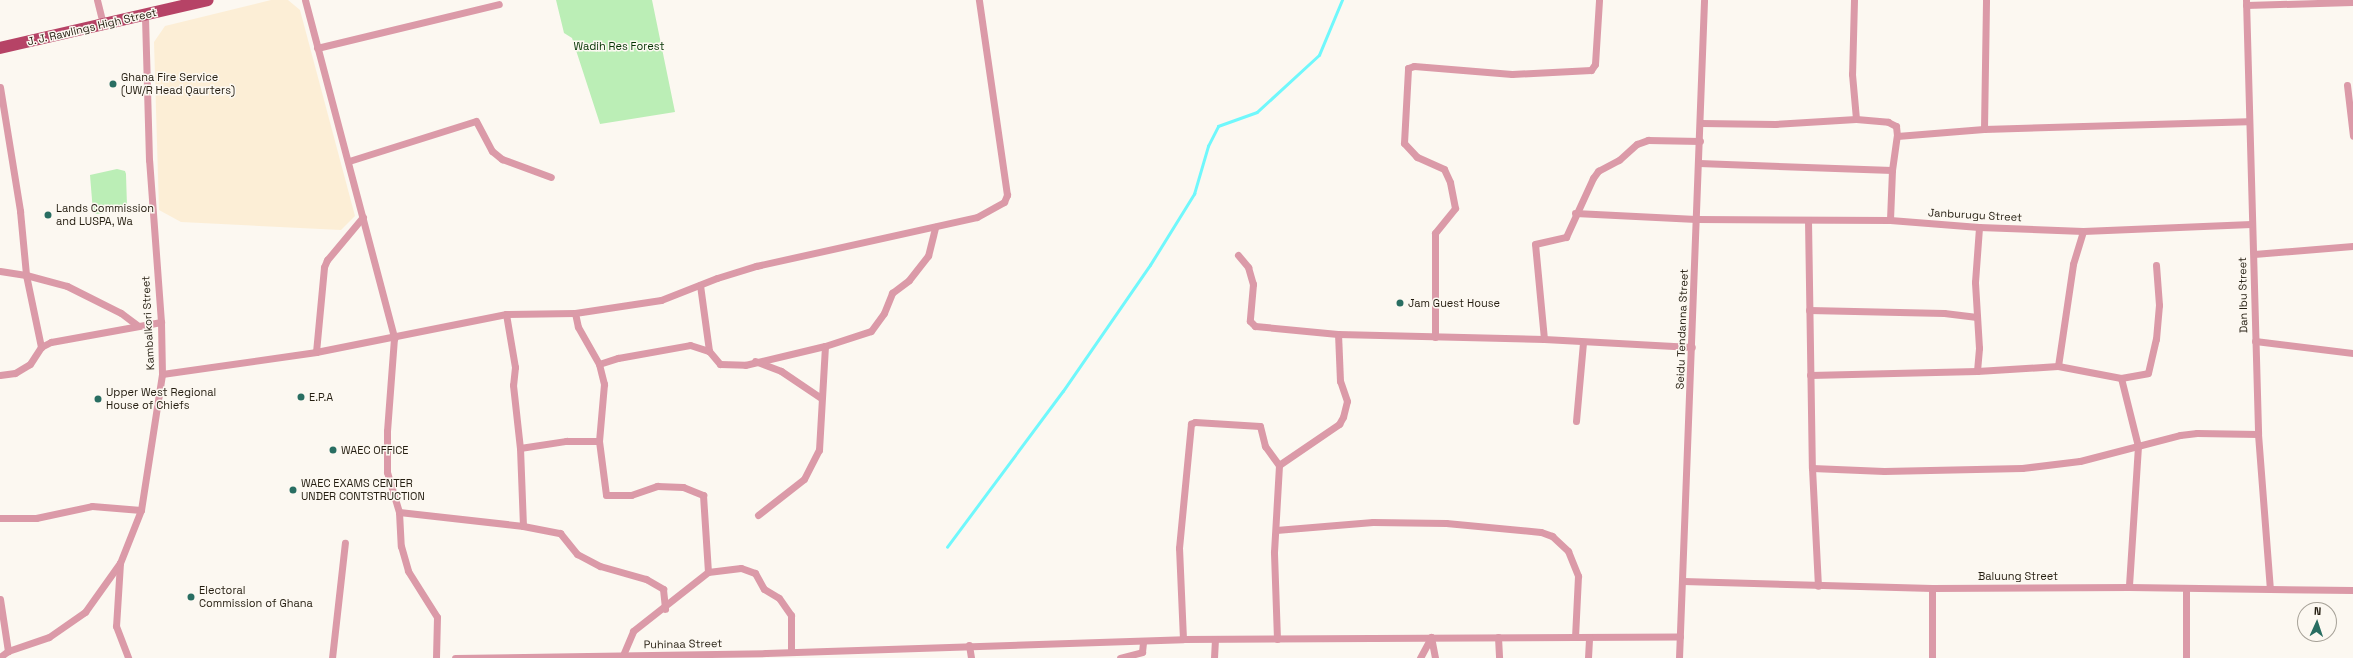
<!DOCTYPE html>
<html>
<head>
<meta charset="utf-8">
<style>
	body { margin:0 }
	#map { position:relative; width:2353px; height:658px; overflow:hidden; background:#fcf8f1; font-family:"Space Grotesk",sans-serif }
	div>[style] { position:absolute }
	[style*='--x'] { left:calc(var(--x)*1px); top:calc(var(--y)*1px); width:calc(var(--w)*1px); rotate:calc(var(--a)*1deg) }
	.built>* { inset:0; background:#fceed6 }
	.green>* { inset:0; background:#bbeeb6 }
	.stream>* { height:2.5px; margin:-1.25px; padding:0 1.25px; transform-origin:1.25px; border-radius:1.25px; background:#70f8fc }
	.minor>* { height:7px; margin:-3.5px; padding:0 3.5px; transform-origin:3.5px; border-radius:3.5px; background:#db9aa8 }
	.primary>* { height:12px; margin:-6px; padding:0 6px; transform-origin:6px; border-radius:6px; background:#b64366 }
	.dots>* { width:11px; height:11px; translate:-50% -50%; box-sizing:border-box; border:2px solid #fcf8f1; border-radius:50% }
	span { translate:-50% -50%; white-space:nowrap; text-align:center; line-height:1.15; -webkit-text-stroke:3px #fcf8f1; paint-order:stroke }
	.street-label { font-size:11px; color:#251e11 }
	.park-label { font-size:11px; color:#053404 }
	.poi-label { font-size:11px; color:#251e11 }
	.left { translate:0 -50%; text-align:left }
	.north { position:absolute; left:2297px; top:602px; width:40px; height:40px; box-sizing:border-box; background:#fcf8f1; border:1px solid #a6a197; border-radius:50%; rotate:3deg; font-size:11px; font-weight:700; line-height:16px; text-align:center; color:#251e11 }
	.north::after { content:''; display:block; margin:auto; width:14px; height:18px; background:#296e62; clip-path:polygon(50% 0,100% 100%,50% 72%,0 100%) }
</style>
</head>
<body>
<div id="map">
	<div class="built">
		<i style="clip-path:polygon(271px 0,288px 0,300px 10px,355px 216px,341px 230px,181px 222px,159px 210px,154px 42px,165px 26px)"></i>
	</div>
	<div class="green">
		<i style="clip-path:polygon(556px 0,652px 0,675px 112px,600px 124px,572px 38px,564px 33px)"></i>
		<i style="clip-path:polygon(117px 169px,125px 171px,126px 174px,127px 207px,123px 210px,97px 214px,93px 212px,90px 175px)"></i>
	</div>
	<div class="stream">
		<i style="--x:947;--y:547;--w:194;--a:-53.4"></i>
		<i style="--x:1063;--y:391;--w:153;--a:-55.4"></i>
		<i style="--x:1150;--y:265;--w:84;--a:-58.2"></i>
		<i style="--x:1194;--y:194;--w:50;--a:-73.7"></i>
		<i style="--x:1208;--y:146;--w:22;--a:-63"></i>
		<i style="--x:1218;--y:126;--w:41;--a:-19.7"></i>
		<i style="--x:1257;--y:112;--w:84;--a:-42.6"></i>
		<i style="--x:1319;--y:55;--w:60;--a:-67.3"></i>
	</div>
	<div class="minor">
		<i style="--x:97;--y:0;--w:25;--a:76"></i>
		<i style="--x:305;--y:0;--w:350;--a:75.2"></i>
		<i style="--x:394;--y:338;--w:93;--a:94.3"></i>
		<i style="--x:387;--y:431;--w:41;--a:90"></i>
		<i style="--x:387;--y:472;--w:42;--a:73.3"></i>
		<i style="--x:399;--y:512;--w:34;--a:87"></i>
		<i style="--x:401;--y:546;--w:26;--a:74"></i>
		<i style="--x:408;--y:571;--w:54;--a:57.8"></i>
		<i style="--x:437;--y:617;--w:41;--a:91.4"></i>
		<i style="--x:1854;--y:0;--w:74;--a:91.5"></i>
		<i style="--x:1852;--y:74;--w:45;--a:84.9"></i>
		<i style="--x:2246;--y:0;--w:434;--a:88.4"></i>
		<i style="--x:2258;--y:434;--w:155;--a:85.6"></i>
		<i style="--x:2246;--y:5;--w:107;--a:-1.6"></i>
		<i style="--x:317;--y:48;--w:187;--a:-13.6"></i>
		<i style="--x:2347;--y:85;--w:51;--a:83.3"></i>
		<i style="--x:0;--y:87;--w:126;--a:80.8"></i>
		<i style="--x:20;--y:211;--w:64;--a:84.6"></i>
		<i style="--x:26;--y:275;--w:74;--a:78.2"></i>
		<i style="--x:1701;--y:123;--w:74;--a:0.8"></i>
		<i style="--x:1775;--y:124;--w:81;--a:-3.5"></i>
		<i style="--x:1856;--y:119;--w:32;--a:5"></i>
		<i style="--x:1888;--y:122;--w:9;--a:27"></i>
		<i style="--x:1896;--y:126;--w:10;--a:84"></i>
		<i style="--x:1984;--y:129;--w:263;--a:-1.7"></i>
		<i style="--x:349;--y:161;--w:133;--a:-17.5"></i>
		<i style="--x:476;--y:121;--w:34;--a:62"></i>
		<i style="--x:492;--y:151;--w:13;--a:39"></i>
		<i style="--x:502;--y:159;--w:52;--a:20.2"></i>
		<i style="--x:1699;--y:163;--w:193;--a:2.1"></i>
		<i style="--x:1892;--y:170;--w:50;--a:92.3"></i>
		<i style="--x:1892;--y:170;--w:34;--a:-82"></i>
		<i style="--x:1897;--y:136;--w:87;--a:-4.6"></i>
		<i style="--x:1984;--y:129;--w:129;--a:-89.1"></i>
		<i style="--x:1575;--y:213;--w:121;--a:2.8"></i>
		<i style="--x:1696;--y:219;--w:194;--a:0.3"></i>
		<i style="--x:1890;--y:220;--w:89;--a:4.5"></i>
		<i style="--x:1979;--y:227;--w:104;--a:2.2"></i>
		<i style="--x:2083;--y:231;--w:168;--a:-2.4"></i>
		<i style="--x:1808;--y:220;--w:248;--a:89.1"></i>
		<i style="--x:1812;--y:468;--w:118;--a:87.1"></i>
		<i style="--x:2254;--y:254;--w:99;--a:-4.6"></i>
		<i style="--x:1238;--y:255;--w:16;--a:50"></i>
		<i style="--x:1248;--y:267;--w:18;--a:74"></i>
		<i style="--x:1253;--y:284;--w:37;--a:95"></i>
		<i style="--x:1250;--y:321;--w:7;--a:45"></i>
		<i style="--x:1255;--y:326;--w:83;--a:5.5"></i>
		<i style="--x:1338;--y:334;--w:206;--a:1.4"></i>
		<i style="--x:1544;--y:339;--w:148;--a:3.1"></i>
		<i style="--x:0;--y:271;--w:26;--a:9"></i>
		<i style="--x:26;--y:275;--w:42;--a:15"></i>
		<i style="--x:67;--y:286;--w:60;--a:26.6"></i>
		<i style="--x:121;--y:313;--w:21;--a:37"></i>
		<i style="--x:700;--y:285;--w:67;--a:82.2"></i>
		<i style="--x:1809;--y:310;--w:135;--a:1.3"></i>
		<i style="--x:1944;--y:313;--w:31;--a:7"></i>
		<i style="--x:575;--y:313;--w:14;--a:78"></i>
		<i style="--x:578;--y:327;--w:43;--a:60.4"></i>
		<i style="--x:599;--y:364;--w:21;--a:76"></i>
		<i style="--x:604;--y:384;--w:57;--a:95"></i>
		<i style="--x:599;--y:441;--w:54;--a:82.6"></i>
		<i style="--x:606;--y:495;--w:25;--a:0"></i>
		<i style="--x:631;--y:495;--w:28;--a:-19"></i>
		<i style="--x:657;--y:486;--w:26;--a:2"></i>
		<i style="--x:683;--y:487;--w:22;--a:22"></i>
		<i style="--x:703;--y:495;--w:77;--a:86.3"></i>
		<i style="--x:506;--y:314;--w:54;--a:80.4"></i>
		<i style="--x:515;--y:367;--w:18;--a:96"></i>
		<i style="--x:513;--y:385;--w:63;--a:83.7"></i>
		<i style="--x:520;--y:448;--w:78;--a:87.8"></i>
		<i style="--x:1435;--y:337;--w:104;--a:-90"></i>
		<i style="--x:1435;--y:233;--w:32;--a:-51"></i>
		<i style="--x:1455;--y:208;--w:26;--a:-101"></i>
		<i style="--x:1450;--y:182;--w:14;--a:-115"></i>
		<i style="--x:1444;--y:169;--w:30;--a:-156"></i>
		<i style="--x:1417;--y:157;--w:19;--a:-133"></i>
		<i style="--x:1404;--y:143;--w:75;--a:-86.9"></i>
		<i style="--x:1408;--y:68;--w:6;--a:-18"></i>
		<i style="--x:1414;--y:66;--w:98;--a:4.7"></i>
		<i style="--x:1512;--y:74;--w:79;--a:-2.9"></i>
		<i style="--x:1591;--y:70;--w:7;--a:-56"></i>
		<i style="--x:1595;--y:64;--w:64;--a:-86.4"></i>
		<i style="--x:1544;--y:339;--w:95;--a:-95.4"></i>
		<i style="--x:1535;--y:244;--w:32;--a:-13"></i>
		<i style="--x:1566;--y:237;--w:65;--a:-65.4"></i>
		<i style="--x:1593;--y:178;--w:9;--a:-54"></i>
		<i style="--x:1598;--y:171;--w:24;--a:-28"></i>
		<i style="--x:1619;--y:160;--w:24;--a:-42"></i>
		<i style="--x:1637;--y:144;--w:12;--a:-20"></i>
		<i style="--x:1648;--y:140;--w:52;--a:1.1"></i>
		<i style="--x:2255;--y:341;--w:99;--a:7"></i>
		<i style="--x:316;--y:352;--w:85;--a:-84.6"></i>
		<i style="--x:324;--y:267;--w:8;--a:-67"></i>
		<i style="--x:327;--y:260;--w:56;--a:-50.1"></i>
		<i style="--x:755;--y:361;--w:28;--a:21"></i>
		<i style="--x:781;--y:371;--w:48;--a:34"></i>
		<i style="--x:599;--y:364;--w:20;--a:-18"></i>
		<i style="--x:618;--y:358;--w:73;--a:-10.2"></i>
		<i style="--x:690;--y:345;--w:20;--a:18"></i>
		<i style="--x:709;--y:351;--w:17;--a:50"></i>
		<i style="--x:720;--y:364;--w:25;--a:2"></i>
		<i style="--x:745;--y:365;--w:82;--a:-13.4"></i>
		<i style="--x:825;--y:346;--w:48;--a:-18.1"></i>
		<i style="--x:871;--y:331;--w:22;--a:-54"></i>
		<i style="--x:884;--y:313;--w:22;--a:-68"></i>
		<i style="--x:892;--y:293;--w:21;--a:-37"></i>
		<i style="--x:909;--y:280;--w:31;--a:-52"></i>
		<i style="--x:928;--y:256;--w:30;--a:-76"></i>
		<i style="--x:2058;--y:366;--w:103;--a:-81.6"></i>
		<i style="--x:2073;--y:264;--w:34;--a:-73"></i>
		<i style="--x:1977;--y:371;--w:23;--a:-85"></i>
		<i style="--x:1979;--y:348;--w:66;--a:-93.5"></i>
		<i style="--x:1975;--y:282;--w:55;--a:-85.8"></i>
		<i style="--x:162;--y:374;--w:156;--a:-8.1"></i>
		<i style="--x:316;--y:352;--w:194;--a:-11.3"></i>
		<i style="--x:506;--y:314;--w:69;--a:-0.8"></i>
		<i style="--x:575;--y:313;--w:87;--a:-8.6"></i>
		<i style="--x:661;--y:300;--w:60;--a:-21.4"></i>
		<i style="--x:717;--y:278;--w:41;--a:-17.1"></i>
		<i style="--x:756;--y:266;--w:226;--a:-12.5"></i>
		<i style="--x:977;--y:217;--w:31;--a:-29"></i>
		<i style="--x:1004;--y:202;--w:8;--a:-67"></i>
		<i style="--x:1007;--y:195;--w:197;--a:-98.2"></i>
		<i style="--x:0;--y:375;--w:15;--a:-8"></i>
		<i style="--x:15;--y:373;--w:17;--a:-31"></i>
		<i style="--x:30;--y:364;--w:20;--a:-57"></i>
		<i style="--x:41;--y:347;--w:11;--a:-27"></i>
		<i style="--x:51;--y:342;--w:112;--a:-10.3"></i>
		<i style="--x:1810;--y:375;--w:167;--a:-1.4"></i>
		<i style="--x:1977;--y:371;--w:81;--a:-3.5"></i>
		<i style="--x:2058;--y:366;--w:64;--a:10.8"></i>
		<i style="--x:2121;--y:378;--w:70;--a:76"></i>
		<i style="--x:2138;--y:446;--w:141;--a:93.7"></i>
		<i style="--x:2121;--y:378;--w:27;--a:-10"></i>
		<i style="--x:2148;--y:373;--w:35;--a:-77"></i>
		<i style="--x:2156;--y:339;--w:34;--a:-85"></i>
		<i style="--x:2159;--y:305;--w:40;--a:-94.3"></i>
		<i style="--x:1576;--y:421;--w:79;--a:-84.9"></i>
		<i style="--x:520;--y:448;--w:47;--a:-8.7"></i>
		<i style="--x:566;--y:441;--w:33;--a:0"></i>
		<i style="--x:1812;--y:468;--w:72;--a:2.4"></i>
		<i style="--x:1884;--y:471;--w:138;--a:-1.2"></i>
		<i style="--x:2022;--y:468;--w:58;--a:-6.9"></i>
		<i style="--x:2080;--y:461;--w:103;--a:-14.6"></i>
		<i style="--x:2180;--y:435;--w:17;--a:-7"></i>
		<i style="--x:2197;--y:433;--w:61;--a:0.9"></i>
		<i style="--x:399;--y:512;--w:125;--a:6.4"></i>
		<i style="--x:523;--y:526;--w:38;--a:11"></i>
		<i style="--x:560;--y:533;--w:27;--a:51"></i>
		<i style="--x:577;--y:554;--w:26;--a:28"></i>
		<i style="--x:600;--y:566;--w:48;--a:15.8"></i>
		<i style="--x:646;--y:579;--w:20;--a:30"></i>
		<i style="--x:663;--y:589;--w:20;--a:84"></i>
		<i style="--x:758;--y:515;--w:58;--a:-38"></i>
		<i style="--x:804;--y:479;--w:33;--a:-63"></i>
		<i style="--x:819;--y:450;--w:104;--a:-86.7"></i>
		<i style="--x:0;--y:518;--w:36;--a:0"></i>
		<i style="--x:36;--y:518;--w:57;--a:-12.1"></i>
		<i style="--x:92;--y:506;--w:49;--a:4.7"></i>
		<i style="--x:1276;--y:530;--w:97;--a:-4.7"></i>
		<i style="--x:1373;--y:522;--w:73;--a:0.8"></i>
		<i style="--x:1446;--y:523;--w:95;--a:5.4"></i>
		<i style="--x:1541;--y:532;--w:12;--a:20"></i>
		<i style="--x:1552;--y:536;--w:22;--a:43"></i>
		<i style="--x:1568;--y:551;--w:27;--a:68"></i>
		<i style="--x:1578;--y:576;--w:61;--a:92.8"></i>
		<i style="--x:120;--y:563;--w:63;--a:93.6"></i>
		<i style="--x:116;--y:626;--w:34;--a:69"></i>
		<i style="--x:1683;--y:581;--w:249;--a:1.6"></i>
		<i style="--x:1932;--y:588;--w:197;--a:-0.3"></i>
		<i style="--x:2129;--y:587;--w:224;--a:0.8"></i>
		<i style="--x:1932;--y:588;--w:70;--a:90"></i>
		<i style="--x:2186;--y:588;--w:70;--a:90"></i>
		<i style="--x:0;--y:599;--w:53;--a:81.3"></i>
		<i style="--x:1431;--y:637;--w:21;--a:79"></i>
		<i style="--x:1498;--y:637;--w:21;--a:87"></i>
		<i style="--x:1183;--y:639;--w:91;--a:-92.5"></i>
		<i style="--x:1179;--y:548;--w:125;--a:-84.5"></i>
		<i style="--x:1191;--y:424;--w:4;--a:-27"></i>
		<i style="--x:1195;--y:422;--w:65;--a:3.5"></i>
		<i style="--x:1260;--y:426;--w:21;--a:76"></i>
		<i style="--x:1265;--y:446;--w:24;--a:54"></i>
		<i style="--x:1277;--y:639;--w:87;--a:-92"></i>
		<i style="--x:1274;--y:552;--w:87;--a:-86.7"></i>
		<i style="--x:1279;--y:465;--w:73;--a:-34.3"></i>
		<i style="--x:1339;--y:424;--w:8;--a:-60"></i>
		<i style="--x:1343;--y:417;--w:16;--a:-76"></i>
		<i style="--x:1347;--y:401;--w:21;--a:-109"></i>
		<i style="--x:1340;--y:381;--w:47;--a:-92.4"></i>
		<i style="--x:969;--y:645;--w:13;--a:81"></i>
		<i style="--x:623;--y:655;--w:26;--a:-67"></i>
		<i style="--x:633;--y:631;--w:95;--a:-38.2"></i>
		<i style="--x:708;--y:572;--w:33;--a:-7"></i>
		<i style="--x:741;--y:568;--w:15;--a:20"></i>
		<i style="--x:755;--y:573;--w:18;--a:61"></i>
		<i style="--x:764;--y:589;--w:17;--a:31"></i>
		<i style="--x:779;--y:598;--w:21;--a:55"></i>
		<i style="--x:791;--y:615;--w:37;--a:90"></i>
		<i style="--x:0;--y:657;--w:10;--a:-37"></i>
		<i style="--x:8;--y:651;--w:43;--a:-18.9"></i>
		<i style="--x:49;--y:637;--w:44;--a:-34.8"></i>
		<i style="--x:85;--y:612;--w:60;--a:-54.5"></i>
		<i style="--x:120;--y:563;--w:57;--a:-68.4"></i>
		<i style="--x:141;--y:510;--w:138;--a:-81.2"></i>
		<i style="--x:162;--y:374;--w:52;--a:-91.1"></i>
		<i style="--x:161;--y:322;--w:162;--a:-94.2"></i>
		<i style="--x:149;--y:160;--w:145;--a:-91.6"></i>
		<i style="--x:332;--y:658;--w:116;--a:-83.6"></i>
		<i style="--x:455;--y:658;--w:311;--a:-0.9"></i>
		<i style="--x:766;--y:653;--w:417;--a:-1.9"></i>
		<i style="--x:1183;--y:639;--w:497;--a:-0.3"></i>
		<i style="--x:1120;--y:658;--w:23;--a:-15"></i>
		<i style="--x:1142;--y:652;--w:10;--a:-84"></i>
		<i style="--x:1214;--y:658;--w:19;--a:-87"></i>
		<i style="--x:1420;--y:658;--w:24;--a:-62"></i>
		<i style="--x:1588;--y:658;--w:21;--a:-87"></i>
		<i style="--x:1679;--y:658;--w:658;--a:-87.82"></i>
	</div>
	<div class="primary">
		<i style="--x:0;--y:48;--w:213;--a:-13"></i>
	</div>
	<div class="dots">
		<i style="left:113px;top:84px;background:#296e62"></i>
		<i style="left:48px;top:215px;background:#296e62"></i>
		<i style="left:1400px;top:303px;background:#296e62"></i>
		<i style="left:301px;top:397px;background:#296e62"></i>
		<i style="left:98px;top:399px;background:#296e62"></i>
		<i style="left:333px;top:450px;background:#296e62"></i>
		<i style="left:293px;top:490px;background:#296e62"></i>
		<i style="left:191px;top:597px;background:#296e62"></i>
	</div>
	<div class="street-label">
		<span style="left:92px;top:27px;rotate:-13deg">J. J. Rawlings High Street</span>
		<span style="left:1975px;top:215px;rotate:3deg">Janburugu Street</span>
		<span style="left:2243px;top:295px;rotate:-91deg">Dan Ibu Street</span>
		<span style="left:148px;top:323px;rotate:-93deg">Kambalkori Street</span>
		<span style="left:1682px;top:329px;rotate:-88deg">Seidu Tendanna Street</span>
		<span style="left:2018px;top:576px">Baluung Street</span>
		<span style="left:683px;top:644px;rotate:-1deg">Puhinaa Street</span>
	</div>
	<div class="park-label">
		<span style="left:619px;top:46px">Wadih Res Forest</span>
	</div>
	<div class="poi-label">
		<span class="left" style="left:121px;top:84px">Ghana Fire Service<br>(UW/R Head Qaurters)</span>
		<span class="left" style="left:56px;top:215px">Lands Commission<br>and LUSPA, Wa</span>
		<span class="left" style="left:1408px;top:303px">Jam Guest House</span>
		<span class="left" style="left:106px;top:399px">Upper West Regional<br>House of Chiefs</span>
		<span class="left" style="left:309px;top:397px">E.P.A</span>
		<span class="left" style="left:341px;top:450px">WAEC OFFICE</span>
		<span class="left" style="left:301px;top:490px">WAEC EXAMS CENTER<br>UNDER CONTSTRUCTION</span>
		<span class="left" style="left:199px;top:597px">Electoral<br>Commission of Ghana</span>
	</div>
	<div class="north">N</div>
</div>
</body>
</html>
